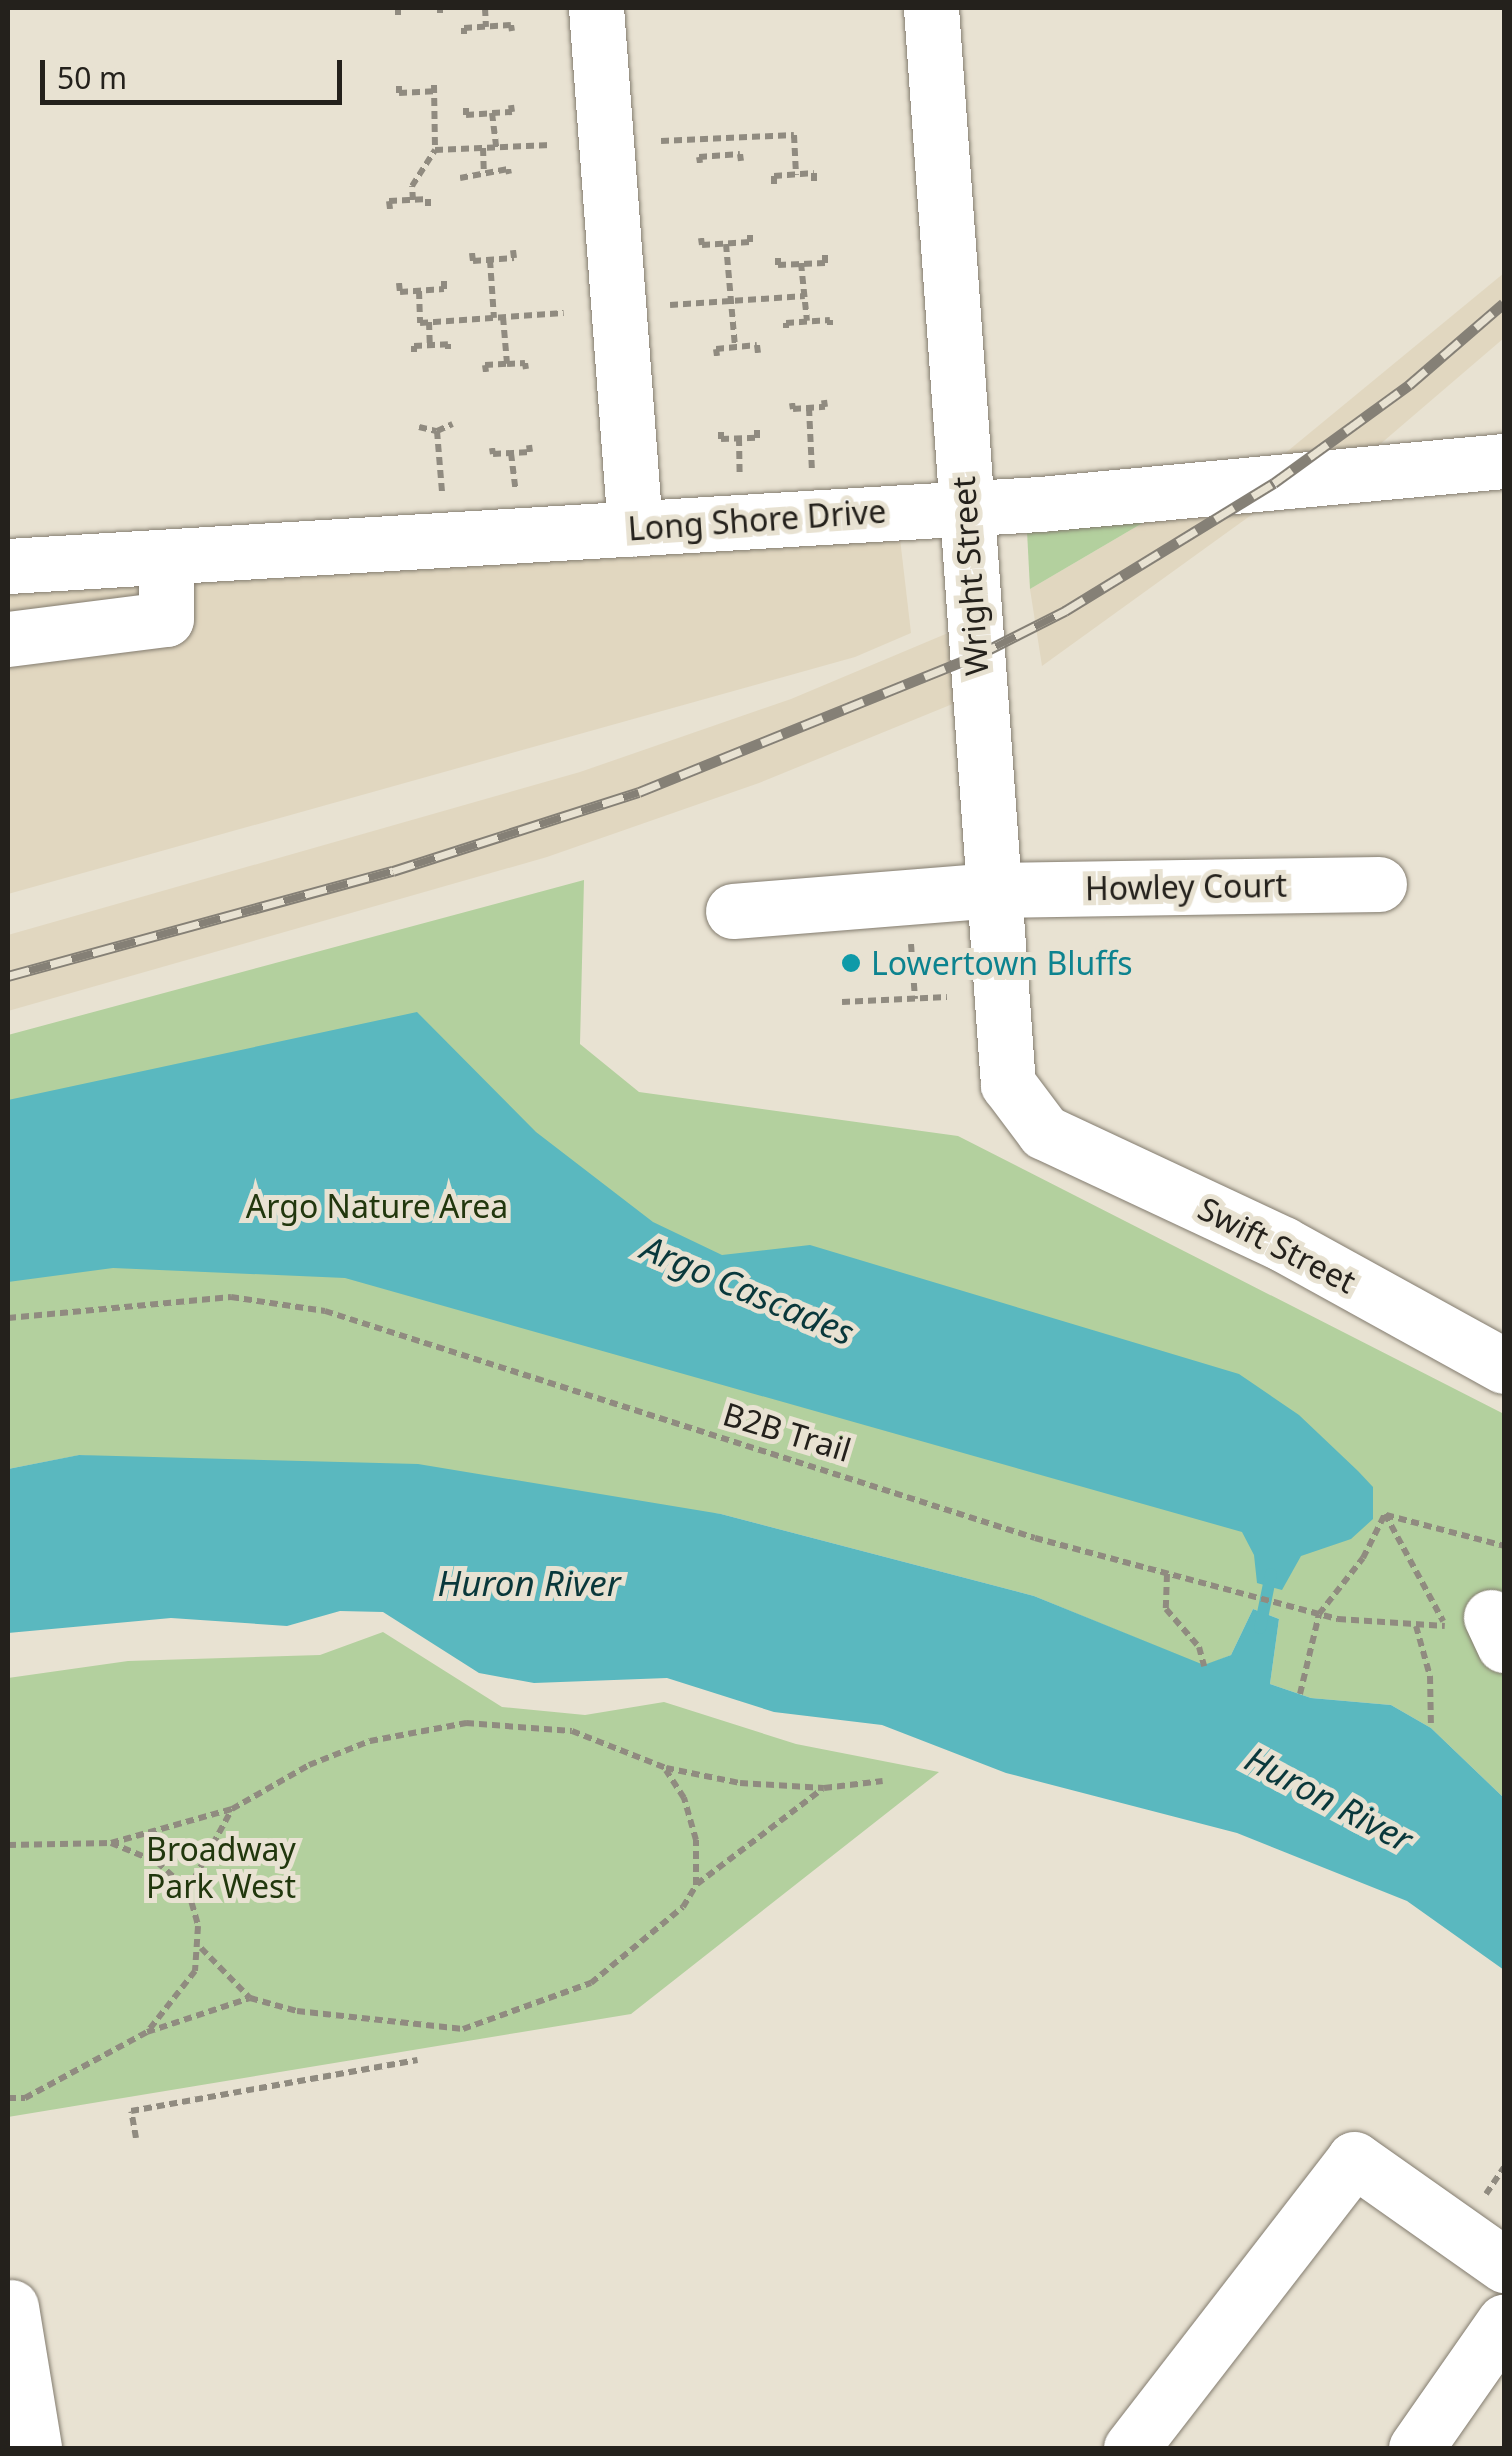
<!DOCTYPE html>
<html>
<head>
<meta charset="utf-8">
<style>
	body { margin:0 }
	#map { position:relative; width:1512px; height:2456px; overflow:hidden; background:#e8e2d2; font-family:"Noto Sans",sans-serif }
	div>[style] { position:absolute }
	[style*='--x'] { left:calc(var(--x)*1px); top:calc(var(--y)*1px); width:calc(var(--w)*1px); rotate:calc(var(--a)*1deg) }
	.built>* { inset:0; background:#e1d7c0 }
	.green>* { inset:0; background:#b3d09e }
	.water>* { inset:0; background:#5ab8bf }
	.stream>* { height:12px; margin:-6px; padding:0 6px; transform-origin:6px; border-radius:6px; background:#5ab8bf }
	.path>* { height:6px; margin-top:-3px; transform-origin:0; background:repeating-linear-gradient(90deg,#908b80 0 8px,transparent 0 13px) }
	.roads { filter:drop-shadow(0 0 2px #837c6f) drop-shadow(0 0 2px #837c6f) }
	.minor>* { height:55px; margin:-27.5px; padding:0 27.5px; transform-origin:27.5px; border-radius:27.5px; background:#fff }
	.major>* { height:55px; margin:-27.5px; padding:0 27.5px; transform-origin:27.5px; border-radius:27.5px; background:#fff }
	.rail>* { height:11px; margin-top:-5.5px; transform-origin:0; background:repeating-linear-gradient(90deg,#e8e2d2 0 22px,#858076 0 44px); box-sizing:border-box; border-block:2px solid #858076 }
	.dots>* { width:28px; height:28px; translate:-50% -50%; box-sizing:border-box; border:5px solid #e8e2d2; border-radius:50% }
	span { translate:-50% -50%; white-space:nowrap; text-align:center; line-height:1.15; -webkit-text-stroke:10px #e8e2d2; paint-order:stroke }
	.street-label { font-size:32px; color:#24211c }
	.culture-label { font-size:32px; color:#0d838f }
	.left { translate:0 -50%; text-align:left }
	.park-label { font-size:32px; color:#21370d }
	.water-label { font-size:35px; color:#09383b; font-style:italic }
	.frame { position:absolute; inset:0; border:10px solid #24211c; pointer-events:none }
	.scale { position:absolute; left:40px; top:60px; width:302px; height:45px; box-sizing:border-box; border:5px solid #24211c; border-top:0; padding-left:12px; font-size:30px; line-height:35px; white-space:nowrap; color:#24211c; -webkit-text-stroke:8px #e8e2d2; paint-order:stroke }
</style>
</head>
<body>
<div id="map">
	<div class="built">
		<i style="clip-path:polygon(1504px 273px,1504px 338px,1364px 458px,1272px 464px)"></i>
		<i style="clip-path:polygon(1254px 513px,1042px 666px,1030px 589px,1146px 521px)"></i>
		<i style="clip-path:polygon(899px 530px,911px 633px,855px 657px,8px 894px,8px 592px)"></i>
		<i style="clip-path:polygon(948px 633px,955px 703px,759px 783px,547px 857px,8px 1011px,8px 935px,580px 772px,791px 699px)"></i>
	</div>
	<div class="green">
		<i style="clip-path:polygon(1146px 521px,1030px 589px,1027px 531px)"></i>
		<i style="clip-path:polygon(584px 880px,580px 1044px,639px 1092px,958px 1136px,1504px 1414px,1504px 1798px,1431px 1728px,1391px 1705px,1311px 1698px,1270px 1684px,1279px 1619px,1253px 1609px,1231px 1655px,1204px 1666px,1034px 1596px,721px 1514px,80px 1455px,8px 1469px,8px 1035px)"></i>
		<i style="clip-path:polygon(383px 1632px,502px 1707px,585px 1715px,664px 1702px,796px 1744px,939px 1772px,631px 2014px,8px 2117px,8px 1678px,128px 1661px,320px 1655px)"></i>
	</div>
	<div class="water">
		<i style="clip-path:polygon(417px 1012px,536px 1132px,653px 1222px,722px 1255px,810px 1245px,1239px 1374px,1299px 1415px,1358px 1471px,1373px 1487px,1373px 1519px,1351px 1539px,1301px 1556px,1282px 1590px,1257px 1583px,1254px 1555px,1242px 1532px,345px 1278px,113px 1268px,8px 1282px,8px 1100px)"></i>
		<i style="clip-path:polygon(79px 1455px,418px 1464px,721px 1514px,1034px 1596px,1204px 1665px,1231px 1655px,1253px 1609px,1279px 1619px,1270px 1684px,1311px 1698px,1391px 1705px,1431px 1728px,1504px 1798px,1504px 1970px,1407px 1901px,1237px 1833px,1006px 1773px,882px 1725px,774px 1712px,667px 1678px,534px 1683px,479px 1673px,383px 1612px,340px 1611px,287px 1626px,171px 1618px,8px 1633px,8px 1469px)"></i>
	</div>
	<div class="stream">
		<i style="--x:1260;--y:1628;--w:55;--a:-78.5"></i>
	</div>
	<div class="path">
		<i style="--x:440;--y:8;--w:5;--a:90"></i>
		<i style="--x:485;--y:8;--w:19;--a:87"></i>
		<i style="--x:398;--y:15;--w:7;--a:-90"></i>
		<i style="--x:464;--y:34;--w:6;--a:-90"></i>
		<i style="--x:464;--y:28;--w:47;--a:-3.7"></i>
		<i style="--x:511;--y:25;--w:6;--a:81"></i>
		<i style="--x:434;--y:85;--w:65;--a:89.1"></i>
		<i style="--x:435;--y:150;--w:116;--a:-2.5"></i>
		<i style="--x:399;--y:86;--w:7;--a:90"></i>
		<i style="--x:399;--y:93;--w:35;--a:-3"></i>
		<i style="--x:466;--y:108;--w:7;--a:90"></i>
		<i style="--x:466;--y:115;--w:26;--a:-4"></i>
		<i style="--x:492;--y:113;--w:20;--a:-3"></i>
		<i style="--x:512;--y:112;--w:7;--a:-98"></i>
		<i style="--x:492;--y:113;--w:35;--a:83"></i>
		<i style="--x:661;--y:141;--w:133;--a:-2.6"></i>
		<i style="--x:794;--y:135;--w:40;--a:87.1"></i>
		<i style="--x:483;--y:148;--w:23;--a:88"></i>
		<i style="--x:700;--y:163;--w:6;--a:-99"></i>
		<i style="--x:699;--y:157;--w:41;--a:-4.2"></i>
		<i style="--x:740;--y:154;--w:7;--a:82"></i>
		<i style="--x:460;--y:178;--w:49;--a:-10.6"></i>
		<i style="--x:508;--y:169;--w:5;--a:79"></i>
		<i style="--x:774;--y:184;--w:8;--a:-90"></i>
		<i style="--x:774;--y:176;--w:40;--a:-4.3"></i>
		<i style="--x:814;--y:173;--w:9;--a:90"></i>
		<i style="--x:413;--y:200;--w:14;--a:-94"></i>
		<i style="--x:412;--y:186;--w:43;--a:-57.4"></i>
		<i style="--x:390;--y:209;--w:8;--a:-97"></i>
		<i style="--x:389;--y:201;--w:39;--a:-3"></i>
		<i style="--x:428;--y:199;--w:7;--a:90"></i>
		<i style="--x:701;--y:238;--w:7;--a:82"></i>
		<i style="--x:702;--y:245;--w:48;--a:-3.6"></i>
		<i style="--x:750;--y:242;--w:7;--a:-90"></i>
		<i style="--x:726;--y:244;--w:103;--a:85"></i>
		<i style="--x:472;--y:253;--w:8;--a:83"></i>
		<i style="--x:473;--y:261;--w:41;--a:-4.2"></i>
		<i style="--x:514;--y:258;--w:8;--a:-97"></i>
		<i style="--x:778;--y:258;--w:7;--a:90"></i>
		<i style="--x:778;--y:265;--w:47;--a:-2.4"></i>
		<i style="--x:825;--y:263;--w:8;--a:-90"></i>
		<i style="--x:490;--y:260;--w:58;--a:86.1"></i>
		<i style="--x:801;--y:263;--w:58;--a:84.1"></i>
		<i style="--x:399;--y:283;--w:9;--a:84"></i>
		<i style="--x:400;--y:292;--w:44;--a:-3.9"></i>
		<i style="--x:444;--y:289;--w:10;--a:-90"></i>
		<i style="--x:419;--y:291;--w:32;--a:88"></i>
		<i style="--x:420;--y:323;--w:144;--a:-4"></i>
		<i style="--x:670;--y:305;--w:135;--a:-3.8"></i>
		<i style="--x:503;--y:317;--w:47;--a:85.1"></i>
		<i style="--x:429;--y:322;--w:23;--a:88"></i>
		<i style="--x:786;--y:328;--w:5;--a:-90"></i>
		<i style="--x:786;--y:323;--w:44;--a:-3.9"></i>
		<i style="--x:830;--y:320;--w:5;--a:90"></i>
		<i style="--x:414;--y:352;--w:6;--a:-90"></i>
		<i style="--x:414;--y:346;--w:34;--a:-3"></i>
		<i style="--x:448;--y:344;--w:5;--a:90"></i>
		<i style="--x:717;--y:356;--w:7;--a:-98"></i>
		<i style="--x:716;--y:349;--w:41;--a:-5.6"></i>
		<i style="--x:757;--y:345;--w:8;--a:83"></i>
		<i style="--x:486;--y:372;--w:7;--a:-98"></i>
		<i style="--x:485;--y:365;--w:22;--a:-3"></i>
		<i style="--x:507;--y:364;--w:18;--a:-3"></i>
		<i style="--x:525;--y:363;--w:6;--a:81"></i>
		<i style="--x:792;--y:403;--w:6;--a:81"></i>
		<i style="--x:793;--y:409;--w:32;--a:-4"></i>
		<i style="--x:825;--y:407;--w:7;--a:-98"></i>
		<i style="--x:809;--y:408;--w:64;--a:87.3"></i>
		<i style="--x:419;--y:427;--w:18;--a:13"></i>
		<i style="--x:437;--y:431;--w:17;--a:-24"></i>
		<i style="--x:437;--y:431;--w:61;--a:85.3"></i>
		<i style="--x:721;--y:432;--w:7;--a:90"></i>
		<i style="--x:721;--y:439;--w:36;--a:-2"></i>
		<i style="--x:757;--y:438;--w:8;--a:-90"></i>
		<i style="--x:739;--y:438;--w:39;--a:89"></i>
		<i style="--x:492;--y:448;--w:6;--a:81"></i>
		<i style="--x:493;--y:454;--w:37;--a:-3"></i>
		<i style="--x:530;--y:452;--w:7;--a:-98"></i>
		<i style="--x:511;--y:453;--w:38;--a:83"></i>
		<i style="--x:911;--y:944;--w:55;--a:85.8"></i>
		<i style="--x:842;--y:1002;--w:105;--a:-2.7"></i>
		<i style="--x:8;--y:1318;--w:224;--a:-5.4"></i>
		<i style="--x:231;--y:1297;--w:95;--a:8.5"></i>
		<i style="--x:325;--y:1311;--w:745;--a:17.73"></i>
		<i style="--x:1035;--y:1538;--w:314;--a:15"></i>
		<i style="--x:1338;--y:1619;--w:107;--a:3.7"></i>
		<i style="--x:1386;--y:1515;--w:122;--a:14.7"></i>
		<i style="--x:1167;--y:1574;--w:35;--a:92"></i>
		<i style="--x:1166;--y:1609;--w:50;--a:49"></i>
		<i style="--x:1199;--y:1647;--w:20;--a:75"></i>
		<i style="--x:1416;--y:1626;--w:52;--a:74.4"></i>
		<i style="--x:1430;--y:1676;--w:52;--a:88.9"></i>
		<i style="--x:1300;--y:1694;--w:82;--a:-76.6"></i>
		<i style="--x:1319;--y:1614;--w:71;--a:-51.8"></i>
		<i style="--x:1363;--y:1558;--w:49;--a:-63.4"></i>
		<i style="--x:1385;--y:1514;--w:122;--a:61.5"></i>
		<i style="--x:111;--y:1843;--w:50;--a:22.4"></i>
		<i style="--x:157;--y:1862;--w:42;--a:42.1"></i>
		<i style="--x:188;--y:1890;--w:37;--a:74"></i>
		<i style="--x:198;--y:1926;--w:45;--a:93.8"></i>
		<i style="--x:195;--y:1971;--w:76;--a:128.1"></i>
		<i style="--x:8;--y:1845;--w:103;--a:-1.1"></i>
		<i style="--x:111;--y:1843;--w:126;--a:-15.7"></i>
		<i style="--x:232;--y:1809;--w:89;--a:-29.7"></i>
		<i style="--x:309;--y:1765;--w:66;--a:-21.5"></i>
		<i style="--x:370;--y:1741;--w:98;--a:-10.6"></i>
		<i style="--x:466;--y:1723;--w:106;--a:4.3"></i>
		<i style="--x:572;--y:1731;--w:101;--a:21.5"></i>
		<i style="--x:666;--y:1768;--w:76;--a:11.5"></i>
		<i style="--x:740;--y:1783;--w:84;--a:3.4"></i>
		<i style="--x:824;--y:1788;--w:59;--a:-6.8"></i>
		<i style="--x:697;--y:1884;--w:157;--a:-37.2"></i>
		<i style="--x:188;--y:1890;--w:92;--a:-61.5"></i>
		<i style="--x:201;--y:1948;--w:70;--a:45.6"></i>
		<i style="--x:8;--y:2098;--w:17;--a:0"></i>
		<i style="--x:25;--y:2098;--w:139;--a:-28.4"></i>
		<i style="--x:147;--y:2032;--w:108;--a:-18.3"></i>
		<i style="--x:250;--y:1998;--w:49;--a:15.5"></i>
		<i style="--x:297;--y:2011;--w:167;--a:6.2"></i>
		<i style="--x:463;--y:2029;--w:136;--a:-19.8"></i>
		<i style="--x:591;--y:1983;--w:119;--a:-39.6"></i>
		<i style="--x:683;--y:1907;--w:26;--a:-59"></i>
		<i style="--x:696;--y:1885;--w:45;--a:-90"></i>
		<i style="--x:696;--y:1840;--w:44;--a:-105.9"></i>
		<i style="--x:684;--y:1798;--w:33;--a:-123"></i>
		<i style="--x:136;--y:2138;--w:27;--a:-100"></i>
		<i style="--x:131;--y:2111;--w:291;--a:-10.1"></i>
		<i style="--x:1486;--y:2194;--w:32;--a:-56"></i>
	</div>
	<div class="roads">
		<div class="minor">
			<i style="--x:596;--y:8;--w:522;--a:85.72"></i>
			<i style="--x:931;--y:8;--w:1079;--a:85.91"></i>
			<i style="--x:1008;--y:1084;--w:60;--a:53.1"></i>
			<i style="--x:1044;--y:1132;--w:264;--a:25.1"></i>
			<i style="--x:1283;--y:1244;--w:252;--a:28.9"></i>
			<i style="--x:8;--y:566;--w:1034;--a:-3.44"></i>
			<i style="--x:1040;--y:504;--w:466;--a:-5.3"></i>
			<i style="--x:8;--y:639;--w:159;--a:-7.2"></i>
			<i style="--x:166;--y:619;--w:62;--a:-90"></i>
			<i style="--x:733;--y:911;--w:262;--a:-4.6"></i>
			<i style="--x:994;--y:890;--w:385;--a:-0.9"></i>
			<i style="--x:1491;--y:1617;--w:31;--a:65"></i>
			<i style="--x:11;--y:2307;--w:143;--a:80.7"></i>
			<i style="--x:1131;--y:2448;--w:365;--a:-52.3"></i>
			<i style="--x:1354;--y:2159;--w:184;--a:35.2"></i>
		</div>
		<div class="major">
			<i style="--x:1416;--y:2448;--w:154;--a:-55.1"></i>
		</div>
	</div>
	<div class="rail">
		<i style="--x:8;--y:976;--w:399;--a:-15.3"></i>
		<i style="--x:393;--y:871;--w:258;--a:-17.8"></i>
		<i style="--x:639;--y:792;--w:363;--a:-22"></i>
		<i style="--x:976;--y:656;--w:100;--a:-26.8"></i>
		<i style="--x:1065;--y:611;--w:245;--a:-31.5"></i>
		<i style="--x:1274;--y:483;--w:167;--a:-36"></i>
		<i style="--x:1409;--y:385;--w:125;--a:-40.8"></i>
	</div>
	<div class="dots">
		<i style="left:851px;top:963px;background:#0f9aa8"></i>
	</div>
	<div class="street-label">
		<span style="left:757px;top:520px;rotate:-4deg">Long Shore Drive</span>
		<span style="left:970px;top:576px;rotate:-94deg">Wright Street</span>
		<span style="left:1186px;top:887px;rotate:-1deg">Howley Court</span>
		<span style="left:1277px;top:1245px;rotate:27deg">Swift Street</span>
		<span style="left:787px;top:1432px;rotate:17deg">B2B Trail</span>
	</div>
	<div class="culture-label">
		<span class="left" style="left:871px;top:963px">Lowertown Bluffs</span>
	</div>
	<div class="park-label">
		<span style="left:377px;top:1206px">Argo Nature Area</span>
		<span style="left:221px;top:1868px">Broadway<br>Park West</span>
	</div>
	<div class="water-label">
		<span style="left:748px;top:1290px;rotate:23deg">Argo Cascades</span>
		<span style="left:529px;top:1583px">Huron River</span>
		<span style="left:1329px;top:1799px;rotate:28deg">Huron River</span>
	</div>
	<div class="frame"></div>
	<div class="scale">50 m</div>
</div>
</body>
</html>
